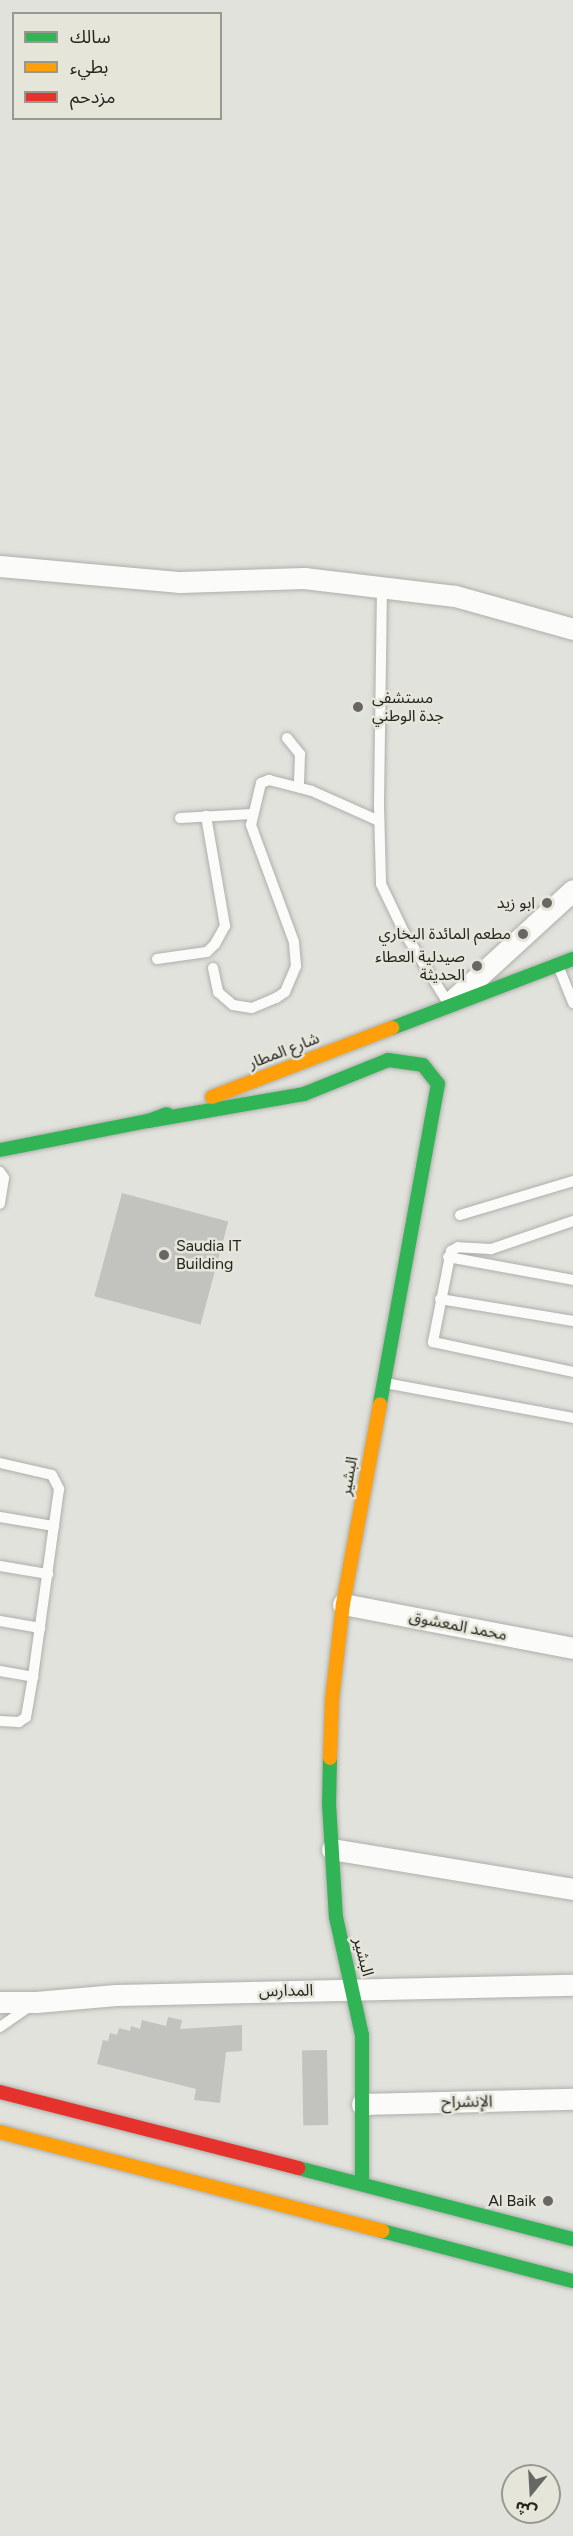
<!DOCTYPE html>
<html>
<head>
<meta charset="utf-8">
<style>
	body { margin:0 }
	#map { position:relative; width:573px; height:2536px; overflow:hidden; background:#e2e2dd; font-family:Figtree,"Noto Sans Arabic",sans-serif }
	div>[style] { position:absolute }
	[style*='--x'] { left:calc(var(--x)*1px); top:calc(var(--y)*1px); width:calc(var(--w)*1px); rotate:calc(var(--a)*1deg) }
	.building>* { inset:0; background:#c2c2be; transform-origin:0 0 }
	.roads { filter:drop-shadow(0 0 2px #aeafaa) drop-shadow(0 0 2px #aeafaa) }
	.lane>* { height:10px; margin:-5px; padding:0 5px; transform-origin:5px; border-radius:5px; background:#fbfbfa }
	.street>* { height:21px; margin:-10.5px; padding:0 10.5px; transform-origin:10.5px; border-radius:10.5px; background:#fbfbfa }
	.fast>* { height:14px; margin:-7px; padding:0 7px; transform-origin:7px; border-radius:7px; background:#30b455 }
	.slow>* { height:14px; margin:-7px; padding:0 7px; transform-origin:7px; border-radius:7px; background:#ff9f0a }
	.jam>* { height:14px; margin:-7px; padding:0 7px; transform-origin:7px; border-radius:7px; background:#e5322d }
	.dots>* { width:16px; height:16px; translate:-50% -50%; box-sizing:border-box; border:3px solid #e5e5da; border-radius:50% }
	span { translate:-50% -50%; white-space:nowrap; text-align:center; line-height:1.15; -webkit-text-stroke:5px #e5e5da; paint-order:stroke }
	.poi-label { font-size:16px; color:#252521 }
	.left { translate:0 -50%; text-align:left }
	.right { translate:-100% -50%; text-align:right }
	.street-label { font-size:16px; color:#252521 }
	.legend { position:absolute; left:12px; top:12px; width:210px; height:108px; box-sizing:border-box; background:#e5e5da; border:2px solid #989890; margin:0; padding:8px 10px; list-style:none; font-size:18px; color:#252521 }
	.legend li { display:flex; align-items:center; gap:12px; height:30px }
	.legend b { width:30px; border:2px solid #989890 }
	.north { position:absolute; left:501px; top:2464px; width:60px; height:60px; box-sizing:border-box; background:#e5e5da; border:2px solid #989890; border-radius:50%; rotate:198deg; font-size:16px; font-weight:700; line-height:24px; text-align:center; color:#252521 }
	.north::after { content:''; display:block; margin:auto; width:21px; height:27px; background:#676763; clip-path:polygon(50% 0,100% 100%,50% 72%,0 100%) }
</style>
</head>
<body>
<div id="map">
	<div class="building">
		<i style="left:122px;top:1193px;width:110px;height:107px;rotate:15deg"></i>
		<i style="clip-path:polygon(168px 2017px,182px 2020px,180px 2029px,242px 2025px,242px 2051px,226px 2052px,220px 2103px,194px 2100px,196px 2089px,97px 2064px,103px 2040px,108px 2041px,110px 2033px,117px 2035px,119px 2028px,130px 2031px,131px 2026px,140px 2029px,142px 2020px,166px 2026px)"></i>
		<i style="left:327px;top:2050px;width:75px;height:25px;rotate:89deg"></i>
	</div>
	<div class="roads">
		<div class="lane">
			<i style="--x:382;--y:587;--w:219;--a:90.8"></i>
			<i style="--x:379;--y:806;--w:78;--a:88.5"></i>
			<i style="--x:381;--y:884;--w:53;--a:64.4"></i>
			<i style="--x:404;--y:932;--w:84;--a:58.2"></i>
			<i style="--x:287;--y:738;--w:21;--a:51"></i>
			<i style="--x:300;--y:754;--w:33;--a:92"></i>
			<i style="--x:180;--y:818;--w:72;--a:-3.2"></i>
			<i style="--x:157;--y:959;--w:50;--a:-8"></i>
			<i style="--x:207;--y:952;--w:11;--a:-45"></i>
			<i style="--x:215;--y:944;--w:21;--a:-61"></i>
			<i style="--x:225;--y:926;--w:112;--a:-99.8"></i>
			<i style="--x:213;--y:968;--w:25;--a:78"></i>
			<i style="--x:218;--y:992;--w:20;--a:41"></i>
			<i style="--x:233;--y:1005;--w:19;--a:9"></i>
			<i style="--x:252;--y:1008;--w:26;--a:-23"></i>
			<i style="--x:276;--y:998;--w:11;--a:-34"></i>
			<i style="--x:285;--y:992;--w:28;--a:-67"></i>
			<i style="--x:296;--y:966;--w:24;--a:-95"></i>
			<i style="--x:294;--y:942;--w:125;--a:-110.2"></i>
			<i style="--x:251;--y:825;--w:43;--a:-76.6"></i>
			<i style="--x:261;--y:783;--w:9;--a:-21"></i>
			<i style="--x:269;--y:780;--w:44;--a:14.3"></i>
			<i style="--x:312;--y:791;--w:73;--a:24.1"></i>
			<i style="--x:559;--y:968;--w:38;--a:68"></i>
			<i style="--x:0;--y:1172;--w:7;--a:56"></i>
			<i style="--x:4;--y:1178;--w:26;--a:99"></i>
			<i style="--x:460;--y:1215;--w:118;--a:-16.7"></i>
			<i style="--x:573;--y:1221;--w:87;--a:161.1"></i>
			<i style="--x:491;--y:1249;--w:33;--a:-177"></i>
			<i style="--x:458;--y:1247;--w:8;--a:150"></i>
			<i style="--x:451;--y:1251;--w:93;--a:101.2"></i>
			<i style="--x:433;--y:1342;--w:143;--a:12.1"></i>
			<i style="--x:448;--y:1257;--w:127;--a:10.4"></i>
			<i style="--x:440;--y:1299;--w:135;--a:9.4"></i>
			<i style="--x:385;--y:1383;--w:191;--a:10.5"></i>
			<i style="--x:0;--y:1463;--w:53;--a:13"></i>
			<i style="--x:52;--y:1475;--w:16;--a:63"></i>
			<i style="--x:59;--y:1489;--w:190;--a:97.9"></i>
			<i style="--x:0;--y:1517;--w:55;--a:9.5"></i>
			<i style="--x:0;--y:1566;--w:49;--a:9.5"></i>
			<i style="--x:0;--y:1621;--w:41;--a:9.9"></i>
			<i style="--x:0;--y:1671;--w:34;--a:10"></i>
			<i style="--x:33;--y:1677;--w:41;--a:99.9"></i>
			<i style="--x:26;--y:1717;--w:9;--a:144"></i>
			<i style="--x:19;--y:1722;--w:19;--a:-177"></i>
			<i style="--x:0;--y:2027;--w:40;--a:-34.9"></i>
		</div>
		<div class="street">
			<i style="--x:0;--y:566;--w:181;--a:5.1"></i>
			<i style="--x:180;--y:582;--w:124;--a:-1.8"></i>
			<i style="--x:304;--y:578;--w:152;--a:6.8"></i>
			<i style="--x:455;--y:596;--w:123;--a:15.6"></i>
			<i style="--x:454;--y:999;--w:161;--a:-42.5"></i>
			<i style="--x:343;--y:1604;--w:234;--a:10.8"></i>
			<i style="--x:332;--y:1849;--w:244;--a:9.4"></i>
			<i style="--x:0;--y:2002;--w:36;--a:0"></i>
			<i style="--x:36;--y:2002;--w:80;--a:-5"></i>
			<i style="--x:116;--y:1995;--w:457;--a:-1.3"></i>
			<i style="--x:362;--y:2104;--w:211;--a:-1.4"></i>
		</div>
		<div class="fast">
			<i style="--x:392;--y:1028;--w:194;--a:-20.9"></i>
			<i style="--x:148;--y:1121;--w:158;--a:-9.8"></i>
			<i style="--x:304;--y:1094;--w:91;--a:-22"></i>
			<i style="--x:388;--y:1060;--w:35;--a:8"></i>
			<i style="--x:423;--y:1065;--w:24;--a:52"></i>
			<i style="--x:438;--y:1084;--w:325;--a:100.3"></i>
			<i style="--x:0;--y:1150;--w:151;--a:-11.1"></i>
			<i style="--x:148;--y:1121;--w:20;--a:-20"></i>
			<i style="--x:330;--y:1758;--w:46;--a:91.2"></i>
			<i style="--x:329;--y:1804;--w:113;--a:86.5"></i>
			<i style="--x:336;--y:1917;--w:121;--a:77.6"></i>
			<i style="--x:362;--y:2035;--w:149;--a:90"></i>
			<i style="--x:298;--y:2168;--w:284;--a:14.5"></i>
			<i style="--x:382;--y:2231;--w:197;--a:14.7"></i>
		</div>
		<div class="slow">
			<i style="--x:212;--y:1097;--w:193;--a:-21"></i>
			<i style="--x:330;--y:1758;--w:58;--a:-88"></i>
			<i style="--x:332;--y:1700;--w:97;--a:-83.5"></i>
			<i style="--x:343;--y:1604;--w:203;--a:-79.5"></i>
			<i style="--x:0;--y:2132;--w:395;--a:14.5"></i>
		</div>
		<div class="jam">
			<i style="--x:0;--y:2092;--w:308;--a:14.3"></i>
		</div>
	</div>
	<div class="dots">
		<i style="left:358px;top:707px;background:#676763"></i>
		<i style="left:547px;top:903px;background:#676763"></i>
		<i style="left:523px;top:934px;background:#676763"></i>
		<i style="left:477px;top:966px;background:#676763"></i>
		<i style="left:164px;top:1255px;background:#676763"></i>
		<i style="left:548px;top:2201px;background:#676763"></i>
	</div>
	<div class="poi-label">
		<span class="left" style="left:372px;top:707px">مستشفى<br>جدة الوطني</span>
		<span class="right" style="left:535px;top:903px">ابو زيد</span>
		<span class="right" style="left:511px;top:934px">مطعم المائدة البخاري</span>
		<span class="right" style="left:465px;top:966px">صيدلية العطاء<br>الحديثة</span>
		<span class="left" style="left:176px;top:1255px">Saudia IT<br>Building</span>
		<span class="right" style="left:536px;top:2201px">Al Baik</span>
	</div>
	<div class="street-label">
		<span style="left:284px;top:1051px;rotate:-21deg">شارع المطار</span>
		<span style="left:349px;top:1476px;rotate:-80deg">البشير</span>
		<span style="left:458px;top:1626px;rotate:11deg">محمد المعشوق</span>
		<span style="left:363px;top:1957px;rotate:76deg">البشير</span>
		<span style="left:286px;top:1991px;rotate:-1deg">المدارس</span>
		<span style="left:467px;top:2102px;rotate:-1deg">الإنشراح</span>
	</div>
	<ul class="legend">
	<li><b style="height:8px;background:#30b455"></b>سالك</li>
	<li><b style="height:8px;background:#ff9f0a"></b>بطيء</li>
	<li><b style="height:8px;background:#e5322d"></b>مزدحم</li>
	</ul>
	<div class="north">ش</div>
</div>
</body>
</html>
